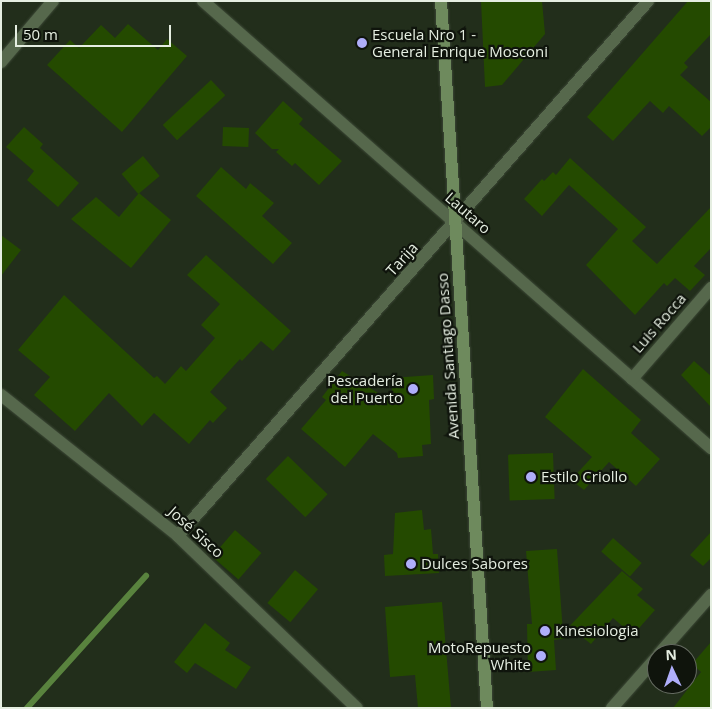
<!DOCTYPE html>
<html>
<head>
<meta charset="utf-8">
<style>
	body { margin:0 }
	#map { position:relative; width:712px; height:709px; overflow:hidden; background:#222e1b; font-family:"Open Sans",sans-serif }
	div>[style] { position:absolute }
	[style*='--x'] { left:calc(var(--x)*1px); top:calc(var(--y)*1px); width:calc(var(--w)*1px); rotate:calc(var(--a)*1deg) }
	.stream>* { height:6px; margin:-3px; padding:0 3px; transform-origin:3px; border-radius:3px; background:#59833e }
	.building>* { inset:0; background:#244a00; transform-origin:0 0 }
	.roads { filter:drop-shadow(0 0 1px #3d4937) drop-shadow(0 0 1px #3d4937) }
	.minor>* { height:12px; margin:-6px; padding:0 6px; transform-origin:6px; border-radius:6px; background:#56684c }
	.secondary>* { height:12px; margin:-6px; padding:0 6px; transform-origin:6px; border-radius:6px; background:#6e8a5d }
	.dots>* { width:14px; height:14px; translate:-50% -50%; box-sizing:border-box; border:2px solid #0f140c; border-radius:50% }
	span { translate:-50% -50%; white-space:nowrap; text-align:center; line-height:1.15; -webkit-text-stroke:4.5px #0f140c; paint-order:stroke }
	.poi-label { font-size:15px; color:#e5eee1 }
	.left { translate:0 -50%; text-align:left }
	.right { translate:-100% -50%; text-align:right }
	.street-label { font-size:15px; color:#e5eee1 }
	.frame { position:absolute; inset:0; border:2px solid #e5eee1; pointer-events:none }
	.north { position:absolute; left:647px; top:644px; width:50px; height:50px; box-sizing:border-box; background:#0f140c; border:1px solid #656b61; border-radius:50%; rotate:357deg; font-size:14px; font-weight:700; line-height:20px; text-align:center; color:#e5eee1 }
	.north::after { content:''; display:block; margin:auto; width:18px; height:22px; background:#afaefa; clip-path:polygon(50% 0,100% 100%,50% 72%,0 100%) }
	.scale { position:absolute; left:15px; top:25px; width:156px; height:22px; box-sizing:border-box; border:2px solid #e5eee1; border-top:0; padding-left:6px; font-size:15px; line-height:18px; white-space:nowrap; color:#e5eee1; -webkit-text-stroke:4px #0f140c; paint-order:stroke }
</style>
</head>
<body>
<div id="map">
	<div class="stream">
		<i style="--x:27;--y:708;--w:178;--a:-48"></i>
	</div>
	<div class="building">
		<i style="clip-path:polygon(481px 1px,542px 1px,545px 34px,502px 85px,485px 87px)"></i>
		<i style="clip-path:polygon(688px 1px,711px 1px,711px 34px,684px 63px,688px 67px,680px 75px,711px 102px,711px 127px,702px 136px,669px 106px,663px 113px,650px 101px,613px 141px,587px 117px)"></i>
		<i style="clip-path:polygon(128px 24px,158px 50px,167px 39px,187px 56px,122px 132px,47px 65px,70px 40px,79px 48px,101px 25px,115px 38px)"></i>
		<i style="left:211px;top:80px;width:21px;height:66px;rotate:47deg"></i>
		<i style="clip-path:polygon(283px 101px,303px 119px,299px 124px,342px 161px,319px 185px,295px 163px,292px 166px,276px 152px,279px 149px,272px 149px,255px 133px)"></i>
		<i style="clip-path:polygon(24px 127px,43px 144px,40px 148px,79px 183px,58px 207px,27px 180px,34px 171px,6px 147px)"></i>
		<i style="left:223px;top:127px;width:26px;height:19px;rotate:2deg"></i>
		<i style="left:143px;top:156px;width:26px;height:28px;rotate:50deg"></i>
		<i style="clip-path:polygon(570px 158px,646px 227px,632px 241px,657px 264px,711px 207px,711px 248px,694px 266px,705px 275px,690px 291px,675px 278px,667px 286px,664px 283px,635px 315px,586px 265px,618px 229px,569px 185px,542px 216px,524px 199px,542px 179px,544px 181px,553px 172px,556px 175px)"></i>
		<i style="clip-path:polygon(221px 167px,246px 189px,250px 183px,274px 203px,262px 216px,292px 243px,273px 264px,196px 196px)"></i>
		<i style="clip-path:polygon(139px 193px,171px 220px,131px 268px,71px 219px,96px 197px,119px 217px)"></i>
		<i style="clip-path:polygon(1px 235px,21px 250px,1px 276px)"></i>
		<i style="clip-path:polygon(206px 255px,291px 331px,273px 351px,261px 341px,242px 361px,240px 359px,210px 392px,227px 408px,213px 423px,210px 420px,189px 444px,154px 413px,142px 426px,109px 393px,75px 431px,34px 395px,50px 377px,18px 350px,64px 295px,154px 378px,157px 376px,165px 384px,181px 366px,186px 371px,215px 338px,201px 325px,220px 304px,187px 275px)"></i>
		<i style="clip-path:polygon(694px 361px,711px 376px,711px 407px,681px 375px)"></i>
		<i style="clip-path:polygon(583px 369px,641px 420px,631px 433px,660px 459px,636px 486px,609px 462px,584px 490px,571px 480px,592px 457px,545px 417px)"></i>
		<i style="clip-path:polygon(342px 371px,393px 402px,391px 378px,433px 375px,434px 399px,429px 400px,431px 444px,422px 445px,423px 456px,398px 458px,397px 453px,373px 434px,345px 467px,301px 429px,326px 400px,322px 397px)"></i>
		<i style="left:553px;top:453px;width:46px;height:45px;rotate:88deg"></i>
		<i style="left:288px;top:456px;width:55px;height:32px;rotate:44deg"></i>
		<i style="clip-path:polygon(422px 510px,424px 530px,431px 529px,433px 554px,438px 554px,439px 573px,385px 576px,384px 555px,393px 554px,395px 513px)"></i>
		<i style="left:235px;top:530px;width:35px;height:35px;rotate:41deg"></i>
		<i style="clip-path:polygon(711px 532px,711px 558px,703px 566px,690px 555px)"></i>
		<i style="left:613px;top:538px;width:38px;height:18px;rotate:41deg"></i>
		<i style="clip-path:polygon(557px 549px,563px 633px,622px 571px,643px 589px,637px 595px,655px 610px,633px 635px,613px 618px,591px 644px,581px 636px,554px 640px,556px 670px,528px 672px,527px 624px,532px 624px,526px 551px)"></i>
		<i style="left:295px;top:570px;width:30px;height:43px;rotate:40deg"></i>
		<i style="clip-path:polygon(442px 602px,451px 708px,418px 708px,415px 675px,390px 677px,385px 607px)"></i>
		<i style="clip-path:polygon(205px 623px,230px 643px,225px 650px,251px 667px,236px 689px,195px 663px,187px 673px,174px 662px)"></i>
		<i style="clip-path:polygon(711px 642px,711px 708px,673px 708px,701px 672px,692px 664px)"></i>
	</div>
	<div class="roads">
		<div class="minor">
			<i style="--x:203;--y:1;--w:677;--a:41.35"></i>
			<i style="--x:1;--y:62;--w:80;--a:-49.6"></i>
			<i style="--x:632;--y:379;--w:121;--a:-49"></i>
			<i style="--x:1;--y:395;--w:226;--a:38.5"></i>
			<i style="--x:178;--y:536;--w:248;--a:43.9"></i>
			<i style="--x:178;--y:536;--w:712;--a:-48.7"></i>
			<i style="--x:659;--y:654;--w:79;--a:-48.6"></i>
			<i style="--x:612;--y:708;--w:68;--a:-48.6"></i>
		</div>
		<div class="secondary">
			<i style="--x:441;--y:1;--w:708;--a:86.28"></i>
		</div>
	</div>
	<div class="dots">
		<i style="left:362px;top:43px;background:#afaefa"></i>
		<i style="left:413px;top:389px;background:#afaefa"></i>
		<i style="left:531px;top:477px;background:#afaefa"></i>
		<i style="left:411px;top:564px;background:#afaefa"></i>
		<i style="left:545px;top:631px;background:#afaefa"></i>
		<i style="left:541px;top:656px;background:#afaefa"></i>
	</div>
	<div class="poi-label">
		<span class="left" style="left:372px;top:43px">Escuela Nro 1 -<br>General Enrique Mosconi</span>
		<span class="right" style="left:403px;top:389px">Pescadería<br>del Puerto</span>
		<span class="left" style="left:541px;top:477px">Estilo Criollo</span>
		<span class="left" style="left:421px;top:564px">Dulces Sabores</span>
		<span class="left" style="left:555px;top:631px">Kinesiologia</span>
		<span class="right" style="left:531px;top:656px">MotoRepuesto<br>White</span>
	</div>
	<div class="street-label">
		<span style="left:468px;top:213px;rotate:41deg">Lautaro</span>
		<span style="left:402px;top:259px;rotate:-48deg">Tarija</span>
		<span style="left:659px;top:323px;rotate:-49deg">Luis Rocca</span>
		<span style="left:448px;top:356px;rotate:-94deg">Avenida Santiago Dasso</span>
		<span style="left:196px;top:532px;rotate:42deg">José Sisco</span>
	</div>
	<div class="frame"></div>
	<div class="north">N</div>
	<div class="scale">50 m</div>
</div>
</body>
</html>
